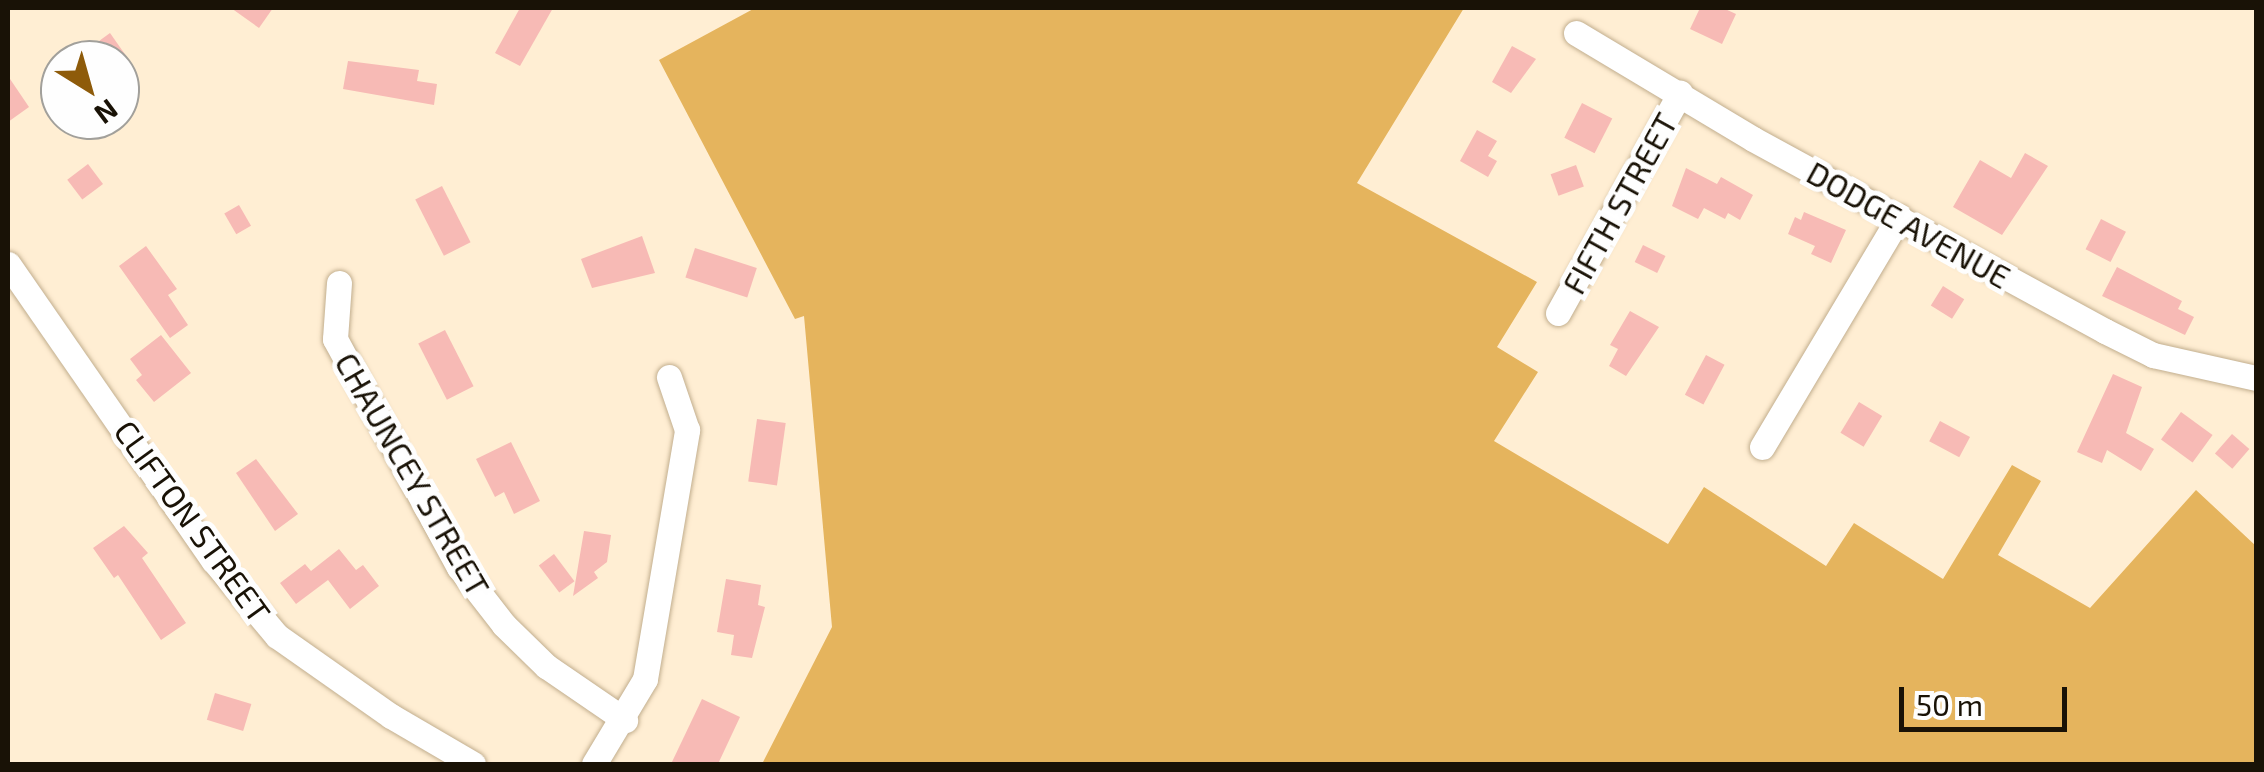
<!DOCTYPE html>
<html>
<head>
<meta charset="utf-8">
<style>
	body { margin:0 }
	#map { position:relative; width:2264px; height:772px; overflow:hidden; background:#ffeed3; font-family:"Exo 2",sans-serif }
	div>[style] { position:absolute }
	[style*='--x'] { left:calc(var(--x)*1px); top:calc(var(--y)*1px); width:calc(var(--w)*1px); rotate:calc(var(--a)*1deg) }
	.forest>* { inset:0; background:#e5b45d }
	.building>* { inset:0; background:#f7bab5; transform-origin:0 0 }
	.roads { filter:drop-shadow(0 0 2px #c2ae8e) drop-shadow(0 0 2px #c2ae8e) }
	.minor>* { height:25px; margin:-12.5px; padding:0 12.5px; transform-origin:12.5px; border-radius:12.5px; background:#fff }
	span { translate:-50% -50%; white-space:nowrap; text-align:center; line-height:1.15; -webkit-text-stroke:10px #fefefe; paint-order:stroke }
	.street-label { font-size:32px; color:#191206 }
	.frame { position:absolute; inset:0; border:10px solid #191206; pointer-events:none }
	.north { position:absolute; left:40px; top:40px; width:100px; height:100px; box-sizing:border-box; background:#fefefe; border:2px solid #a2a09b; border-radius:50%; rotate:143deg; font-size:28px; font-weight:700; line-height:40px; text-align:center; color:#191206 }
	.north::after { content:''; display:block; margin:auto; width:35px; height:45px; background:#8e5b0a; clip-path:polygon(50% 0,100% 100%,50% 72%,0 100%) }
	.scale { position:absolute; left:1899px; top:687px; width:168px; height:45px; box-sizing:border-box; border:5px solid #191206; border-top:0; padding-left:12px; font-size:30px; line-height:35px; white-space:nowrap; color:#191206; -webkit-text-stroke:8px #fefefe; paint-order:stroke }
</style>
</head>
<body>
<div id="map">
	<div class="forest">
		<i style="clip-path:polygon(755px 8px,1464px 8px,1357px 183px,1537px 282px,1497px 347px,1538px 372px,1494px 441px,1668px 544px,1704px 487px,1826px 566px,1854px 523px,1943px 579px,2012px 465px,2041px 481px,1998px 555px,2090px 608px,2196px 490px,2256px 546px,2256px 764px,762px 764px,832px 627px,804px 316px,795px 319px,659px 60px)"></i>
	</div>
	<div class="building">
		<i style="clip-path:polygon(231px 8px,273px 8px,259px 28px)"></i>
		<i style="clip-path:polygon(520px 8px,553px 8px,520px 66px,495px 53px)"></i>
		<i style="clip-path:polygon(1700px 8px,1723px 8px,1736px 14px,1722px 44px,1690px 29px)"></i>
		<i style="clip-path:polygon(110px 33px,129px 60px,73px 60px)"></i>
		<i style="clip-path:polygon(1512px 46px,1536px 59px,1511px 93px,1492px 82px)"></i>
		<i style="clip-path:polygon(348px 61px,419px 70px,417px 81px,437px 84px,434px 105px,343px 89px)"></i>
		<i style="clip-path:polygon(8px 76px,29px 107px,8px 122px)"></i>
		<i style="left:1582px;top:103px;width:34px;height:39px;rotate:27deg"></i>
		<i style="clip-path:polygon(1477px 130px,1497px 141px,1488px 156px,1497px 161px,1488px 177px,1460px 161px)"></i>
		<i style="clip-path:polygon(2025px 153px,2048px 166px,2002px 235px,1953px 207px,1980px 160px,2011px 178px)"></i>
		<i style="left:88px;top:164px;width:25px;height:26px;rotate:53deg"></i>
		<i style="left:1576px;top:165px;width:23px;height:27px;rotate:70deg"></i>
		<i style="clip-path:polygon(1686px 168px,1717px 184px,1721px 177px,1753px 195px,1740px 220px,1728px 213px,1725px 219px,1704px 208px,1698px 219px,1672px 206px)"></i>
		<i style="left:442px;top:186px;width:63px;height:30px;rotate:63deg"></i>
		<i style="left:239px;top:205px;width:24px;height:17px;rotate:60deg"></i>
		<i style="clip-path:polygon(1804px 212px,1846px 230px,1831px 263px,1811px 254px,1815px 246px,1788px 234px,1795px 217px,1801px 220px)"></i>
		<i style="left:2101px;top:219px;width:28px;height:34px;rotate:27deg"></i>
		<i style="clip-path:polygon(642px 236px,655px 273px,592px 288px,581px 259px)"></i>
		<i style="left:1643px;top:245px;width:25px;height:19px;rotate:26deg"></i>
		<i style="clip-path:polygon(146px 246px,177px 289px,168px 295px,188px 325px,170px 338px,119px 266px)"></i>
		<i style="left:695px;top:248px;width:65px;height:31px;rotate:18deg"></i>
		<i style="clip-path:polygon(2117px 267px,2182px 301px,2178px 309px,2194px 317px,2185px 335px,2102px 296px)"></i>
		<i style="left:1943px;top:286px;width:25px;height:23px;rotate:32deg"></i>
		<i style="clip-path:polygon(1630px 311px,1659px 327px,1626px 376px,1609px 366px,1618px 349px,1610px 345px)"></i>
		<i style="left:445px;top:330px;width:63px;height:30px;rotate:63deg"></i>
		<i style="clip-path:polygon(161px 335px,191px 373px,154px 402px,136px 380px,142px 375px,130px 359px)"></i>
		<i style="left:1706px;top:355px;width:21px;height:45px;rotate:28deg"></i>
		<i style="clip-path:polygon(2113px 374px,2142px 387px,2126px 433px,2154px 449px,2141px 471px,2107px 450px,2102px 463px,2077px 452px)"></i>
		<i style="left:1859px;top:402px;width:27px;height:36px;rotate:31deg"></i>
		<i style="left:2181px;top:412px;width:39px;height:34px;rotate:36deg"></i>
		<i style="left:757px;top:419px;width:29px;height:63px;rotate:8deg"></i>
		<i style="left:1940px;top:421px;width:34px;height:23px;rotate:28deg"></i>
		<i style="left:2232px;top:434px;width:23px;height:26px;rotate:41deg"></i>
		<i style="clip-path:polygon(511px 442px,540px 501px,514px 514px,504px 492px,495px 497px,476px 459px)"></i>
		<i style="clip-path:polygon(256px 459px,298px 514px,275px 531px,236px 473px)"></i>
		<i style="clip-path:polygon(124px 526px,148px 553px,142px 558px,186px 623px,161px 640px,118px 575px,114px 578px,93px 548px)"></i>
		<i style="clip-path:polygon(584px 531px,611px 535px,607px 562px,594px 572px,598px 578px,573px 596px)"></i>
		<i style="clip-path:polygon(339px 549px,356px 570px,363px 565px,379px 586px,350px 609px,328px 580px,296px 604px,280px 583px,305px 564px,311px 571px)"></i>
		<i style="left:554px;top:554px;width:34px;height:19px;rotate:53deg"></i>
		<i style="clip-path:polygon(726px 579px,761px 585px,758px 605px,765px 607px,752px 658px,731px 655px,734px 635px,717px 632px)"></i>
		<i style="left:215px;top:693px;width:38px;height:28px;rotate:17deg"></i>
		<i style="clip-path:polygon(702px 699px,740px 717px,718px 764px,671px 764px)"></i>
	</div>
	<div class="roads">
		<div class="minor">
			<i style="--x:1576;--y:33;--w:206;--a:30.9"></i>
			<i style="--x:1753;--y:139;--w:401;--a:28.6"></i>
			<i style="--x:2105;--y:331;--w:54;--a:26.6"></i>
			<i style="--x:2153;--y:355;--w:106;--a:12.6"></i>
			<i style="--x:8;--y:264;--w:361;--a:55.3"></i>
			<i style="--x:214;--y:561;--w:98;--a:50"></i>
			<i style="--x:277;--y:636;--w:139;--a:35.1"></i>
			<i style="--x:391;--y:716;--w:95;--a:30.3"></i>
			<i style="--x:339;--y:283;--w:56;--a:94.1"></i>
			<i style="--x:335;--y:339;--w:260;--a:61.5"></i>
			<i style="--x:459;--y:567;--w:73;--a:52.2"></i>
			<i style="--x:504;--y:625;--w:59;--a:44.3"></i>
			<i style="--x:546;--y:666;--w:96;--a:34.4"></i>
			<i style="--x:1558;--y:313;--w:252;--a:-61"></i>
			<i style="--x:1762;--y:447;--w:268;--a:-59.2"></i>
			<i style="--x:594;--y:764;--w:99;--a:-59"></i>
			<i style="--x:645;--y:679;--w:253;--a:-80.4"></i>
			<i style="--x:687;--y:430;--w:56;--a:-108.8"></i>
		</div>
	</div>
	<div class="street-label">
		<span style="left:1619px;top:203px;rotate:-61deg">FIFTH STREET</span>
		<span style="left:1909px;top:224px;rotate:29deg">DODGE AVENUE</span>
		<span style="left:413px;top:474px;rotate:60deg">CHAUNCEY STREET</span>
		<span style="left:193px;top:521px;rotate:54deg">CLIFTON STREET</span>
	</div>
	<div class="frame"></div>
	<div class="north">N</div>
	<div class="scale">50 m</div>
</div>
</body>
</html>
